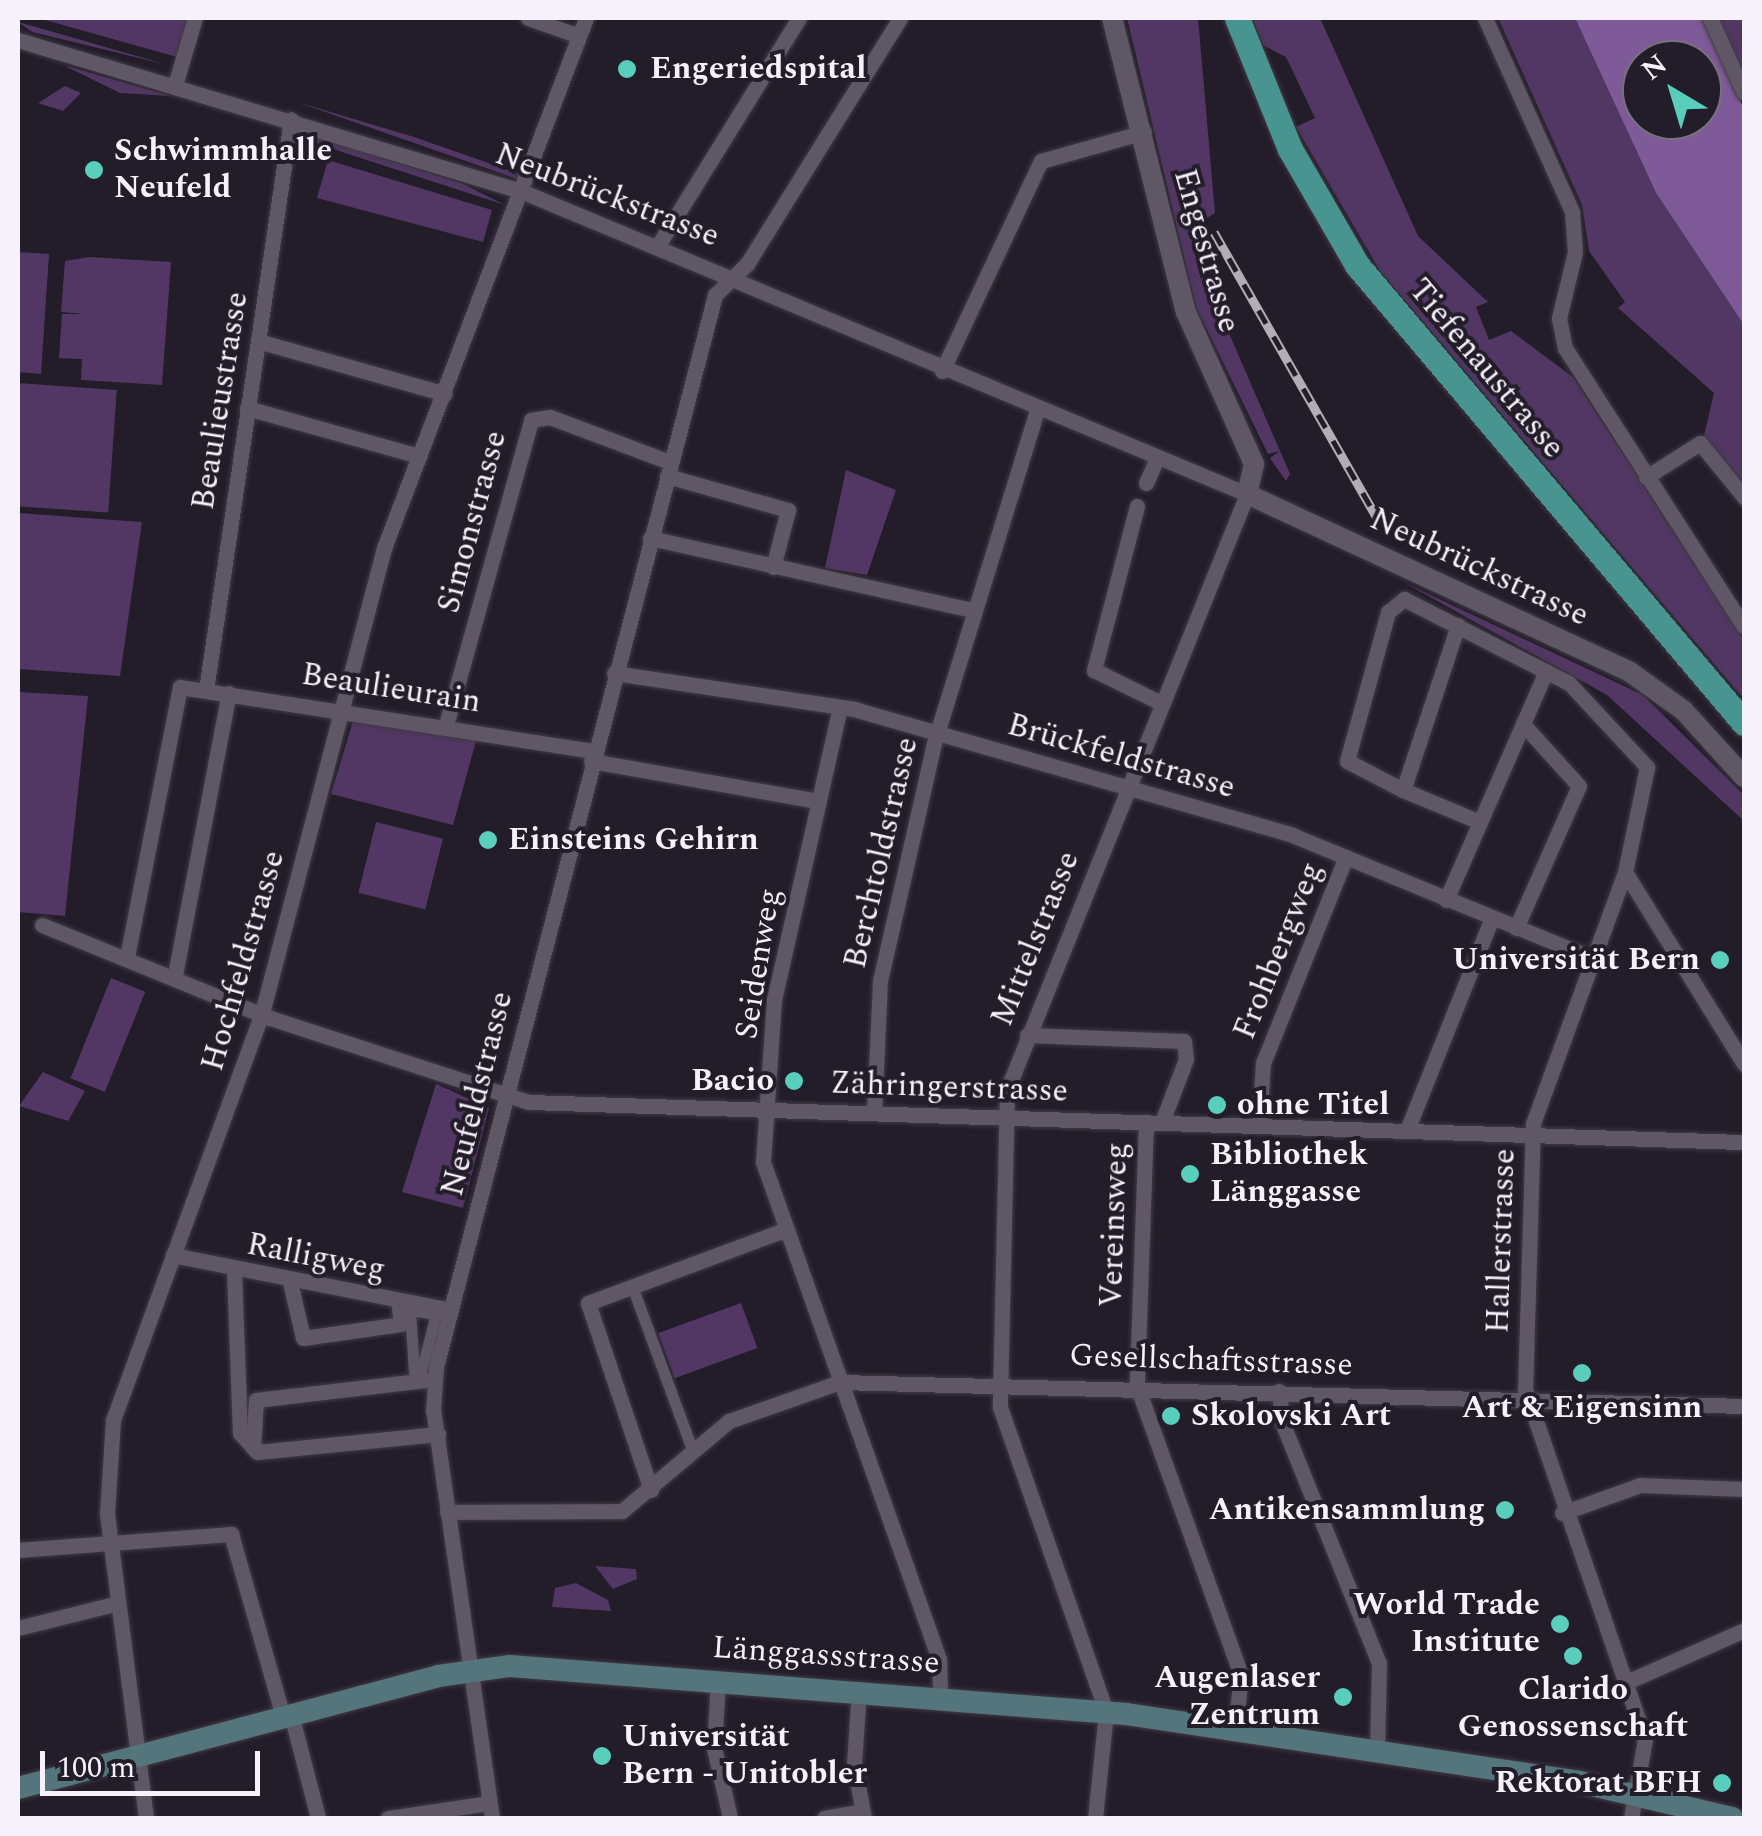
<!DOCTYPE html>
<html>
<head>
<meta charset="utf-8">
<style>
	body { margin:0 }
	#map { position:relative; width:1762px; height:1836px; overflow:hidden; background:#231c29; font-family:Spectral,serif }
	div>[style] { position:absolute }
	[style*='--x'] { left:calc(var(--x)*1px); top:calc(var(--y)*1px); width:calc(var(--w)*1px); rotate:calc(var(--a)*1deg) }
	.green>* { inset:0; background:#523764; transform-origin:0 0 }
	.water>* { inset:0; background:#7f5a98 }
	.roads { filter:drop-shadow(0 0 2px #403a45) drop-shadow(0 0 2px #403a45) }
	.pedestrian>* { height:11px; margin:-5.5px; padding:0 5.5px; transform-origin:5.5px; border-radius:5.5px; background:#5f5666 }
	.minor>* { height:15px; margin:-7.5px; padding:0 7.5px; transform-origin:7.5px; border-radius:7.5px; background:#5f5666 }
	.tertiary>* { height:20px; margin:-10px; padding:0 10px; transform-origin:10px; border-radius:10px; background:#5f5666 }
	.secondary>* { height:22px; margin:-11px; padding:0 11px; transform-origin:11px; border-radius:11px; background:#54757b }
	.primary>* { height:25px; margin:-12.5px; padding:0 12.5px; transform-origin:12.5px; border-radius:12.5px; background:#489490 }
	.rail>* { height:9px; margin-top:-4.5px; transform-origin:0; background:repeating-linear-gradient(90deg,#231c29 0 15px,#b3adb8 0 30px); box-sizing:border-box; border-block:2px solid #b3adb8 }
	.dots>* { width:28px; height:28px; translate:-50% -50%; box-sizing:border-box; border:5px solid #231c29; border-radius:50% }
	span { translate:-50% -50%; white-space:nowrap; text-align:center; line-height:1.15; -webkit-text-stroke:8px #231c29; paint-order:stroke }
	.poi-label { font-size:32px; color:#f7f1fb; font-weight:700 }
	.left { translate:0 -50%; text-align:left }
	.right { translate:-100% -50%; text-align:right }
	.street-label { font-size:32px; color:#f7f1fb }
	.frame { position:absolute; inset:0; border:20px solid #f7f1fb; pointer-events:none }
	.north { position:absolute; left:1622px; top:40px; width:100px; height:100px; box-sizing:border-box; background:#231c29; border:2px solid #78717d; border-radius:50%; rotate:322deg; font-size:28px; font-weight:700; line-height:40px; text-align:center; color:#f7f1fb }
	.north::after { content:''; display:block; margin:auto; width:35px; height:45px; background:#5acebd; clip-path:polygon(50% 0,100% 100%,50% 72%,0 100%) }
	.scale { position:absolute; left:40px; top:1751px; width:220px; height:45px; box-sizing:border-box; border:5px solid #f7f1fb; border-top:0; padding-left:12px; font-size:30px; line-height:35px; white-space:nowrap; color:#f7f1fb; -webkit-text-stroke:8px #231c29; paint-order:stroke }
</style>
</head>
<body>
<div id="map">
	<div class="green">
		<i style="clip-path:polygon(38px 18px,189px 18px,177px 57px)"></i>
		<i style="clip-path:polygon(1127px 18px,1198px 18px,1215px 213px,1192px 227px,1192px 248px,1290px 474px,1286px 481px,1270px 458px,1280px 451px,1268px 454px,1196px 307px)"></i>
		<i style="clip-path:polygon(1252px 18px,1320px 18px,1418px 236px,1488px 302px,1476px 307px,1489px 340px,1511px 331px,1573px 377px,1744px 640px,1744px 699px,1380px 271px,1296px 127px,1315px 118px,1286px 57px,1263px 45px)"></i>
		<i style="clip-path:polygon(1498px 18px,1575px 18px,1656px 193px,1744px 325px,1744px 496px,1702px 444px,1714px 393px,1618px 308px,1625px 302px,1589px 251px,1582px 205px)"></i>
		<i style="clip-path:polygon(1712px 18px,1744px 18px,1744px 86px)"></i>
		<i style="clip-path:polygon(18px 22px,36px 27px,168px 65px,32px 32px)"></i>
		<i style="clip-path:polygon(63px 65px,171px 96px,120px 93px)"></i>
		<i style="clip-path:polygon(65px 86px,81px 93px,63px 111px,38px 103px)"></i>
		<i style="clip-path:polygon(297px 102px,414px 137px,523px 175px,517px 179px)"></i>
		<i style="clip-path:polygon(300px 132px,461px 183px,505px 205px,296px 137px)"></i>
		<i style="clip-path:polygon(328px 160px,492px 210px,483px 242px,317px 198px)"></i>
		<i style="clip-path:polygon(18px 252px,49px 254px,41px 374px,18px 372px)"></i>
		<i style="clip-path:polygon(89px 257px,171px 262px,162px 385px,81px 380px,82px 359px,59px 358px,62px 314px,85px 314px,61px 312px,65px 261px)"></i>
		<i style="left:18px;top:383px;width:99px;height:123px;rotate:4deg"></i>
		<i style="clip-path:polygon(846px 470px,896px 490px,867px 575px,825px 568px)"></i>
		<i style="clip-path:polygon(18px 513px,142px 522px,120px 676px,18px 669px)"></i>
		<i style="clip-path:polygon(1403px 582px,1643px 695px,1744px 795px,1744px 821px,1607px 695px)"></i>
		<i style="clip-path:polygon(18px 692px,88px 696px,65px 916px,18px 912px)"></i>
		<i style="clip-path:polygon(353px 721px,476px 741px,453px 825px,331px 794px)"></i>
		<i style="left:376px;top:822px;width:69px;height:73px;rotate:14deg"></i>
		<i style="left:111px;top:978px;width:37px;height:108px;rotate:22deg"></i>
		<i style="clip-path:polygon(43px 1072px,85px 1091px,68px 1121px,19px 1106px)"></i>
		<i style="clip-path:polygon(436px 1084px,489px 1108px,463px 1208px,402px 1192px)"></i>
		<i style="left:741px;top:1303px;width:48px;height:88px;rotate:70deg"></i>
		<i style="clip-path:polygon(595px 1566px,636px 1569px,637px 1579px,613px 1589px)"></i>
		<i style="clip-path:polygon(576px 1583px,608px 1600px,611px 1611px,552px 1607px,555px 1588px)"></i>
	</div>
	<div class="water">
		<i style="clip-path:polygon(evenodd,1575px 18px,1702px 18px,1744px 109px,1744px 325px,1656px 193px,1575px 18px,1642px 60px,1702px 60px,1702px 120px,1642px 120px,1642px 60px)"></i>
	</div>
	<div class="roads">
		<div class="pedestrian">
			<i style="--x:632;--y:1286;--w:174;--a:69.8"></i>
			<i style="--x:410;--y:1310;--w:26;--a:9"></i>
			<i style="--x:436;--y:1314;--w:60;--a:104.5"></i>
			<i style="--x:421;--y:1372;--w:7;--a:-172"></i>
			<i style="--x:414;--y:1371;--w:61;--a:-93.8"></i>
		</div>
		<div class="minor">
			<i style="--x:528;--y:18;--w:54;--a:19.4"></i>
			<i style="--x:1485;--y:18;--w:213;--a:65.8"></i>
			<i style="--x:1572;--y:212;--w:40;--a:85.7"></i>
			<i style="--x:1575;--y:252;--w:68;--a:103.6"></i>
			<i style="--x:1559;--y:318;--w:31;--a:79"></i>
			<i style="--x:1565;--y:348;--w:331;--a:57.3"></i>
			<i style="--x:1710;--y:18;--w:82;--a:65.6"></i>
			<i style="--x:18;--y:40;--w:525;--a:16.71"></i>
			<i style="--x:521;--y:191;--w:787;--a:22.65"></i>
			<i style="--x:1247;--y:494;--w:643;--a:111.93"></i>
			<i style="--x:1007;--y:1090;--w:317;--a:91.3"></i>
			<i style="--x:1000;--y:1407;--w:323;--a:70.8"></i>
			<i style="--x:1106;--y:1712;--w:107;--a:95.9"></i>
			<i style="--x:175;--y:85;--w:70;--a:-73.4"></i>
			<i style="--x:657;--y:247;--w:269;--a:-58.2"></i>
			<i style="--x:258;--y:341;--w:194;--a:15.8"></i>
			<i style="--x:942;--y:371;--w:232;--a:-64.8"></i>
			<i style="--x:1041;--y:161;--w:107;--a:-15.7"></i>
			<i style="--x:247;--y:408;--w:179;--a:15.6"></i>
			<i style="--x:667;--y:476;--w:126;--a:15.7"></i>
			<i style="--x:788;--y:510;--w:59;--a:104.7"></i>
			<i style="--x:1646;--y:477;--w:64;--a:-32.2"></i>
			<i style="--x:1700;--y:443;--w:70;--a:50.8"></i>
			<i style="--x:1146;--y:483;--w:27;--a:-66"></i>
			<i style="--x:1137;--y:506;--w:170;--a:104.7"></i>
			<i style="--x:1094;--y:670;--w:75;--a:26.2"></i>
			<i style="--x:650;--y:538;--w:330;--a:12.6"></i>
			<i style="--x:1458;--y:625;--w:174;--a:108.4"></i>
			<i style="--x:1403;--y:790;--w:83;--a:22.6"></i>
			<i style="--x:614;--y:673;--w:243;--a:8.5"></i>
			<i style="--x:854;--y:709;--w:456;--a:16"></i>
			<i style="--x:1292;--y:835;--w:327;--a:22.3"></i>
			<i style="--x:206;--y:690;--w:577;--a:-81.53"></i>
			<i style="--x:840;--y:707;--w:300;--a:102.7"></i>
			<i style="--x:774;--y:1000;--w:162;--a:93.9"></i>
			<i style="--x:763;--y:1162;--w:527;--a:70.5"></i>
			<i style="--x:939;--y:1659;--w:38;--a:88"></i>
			<i style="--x:446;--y:725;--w:317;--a:-74.4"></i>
			<i style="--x:531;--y:420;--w:19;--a:-9"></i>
			<i style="--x:550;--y:417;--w:128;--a:20.6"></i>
			<i style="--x:591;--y:761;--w:230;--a:10"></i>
			<i style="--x:1403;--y:790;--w:63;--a:-152.6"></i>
			<i style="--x:1347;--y:761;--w:155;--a:-74.6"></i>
			<i style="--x:1388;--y:612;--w:21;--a:-39"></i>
			<i style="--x:1404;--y:599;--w:185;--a:27"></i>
			<i style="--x:1569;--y:683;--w:115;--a:47.1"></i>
			<i style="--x:1647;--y:767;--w:107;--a:101.8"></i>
			<i style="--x:1625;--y:872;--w:267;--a:110.1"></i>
			<i style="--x:1533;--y:1123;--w:266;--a:91.7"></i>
			<i style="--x:1525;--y:1389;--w:370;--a:71.1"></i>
			<i style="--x:1645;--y:1739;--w:80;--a:100"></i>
			<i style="--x:1625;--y:872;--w:226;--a:58.2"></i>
			<i style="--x:1446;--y:900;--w:250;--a:-66.4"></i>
			<i style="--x:42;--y:925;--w:246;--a:22.2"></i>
			<i style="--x:270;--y:1018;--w:272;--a:18"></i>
			<i style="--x:529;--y:1102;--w:1216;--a:1.89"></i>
			<i style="--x:1516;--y:928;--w:155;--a:-66.1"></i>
			<i style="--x:1579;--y:786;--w:84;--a:-132.1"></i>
			<i style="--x:127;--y:957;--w:275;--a:-78.9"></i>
			<i style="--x:180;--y:687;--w:418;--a:8.8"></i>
			<i style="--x:175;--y:975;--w:287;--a:-79.2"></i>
			<i style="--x:1027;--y:1035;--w:157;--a:2.2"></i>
			<i style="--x:1184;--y:1041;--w:18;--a:84"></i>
			<i style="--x:1186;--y:1059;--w:67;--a:110.9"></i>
			<i style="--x:874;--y:1113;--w:132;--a:-87.4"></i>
			<i style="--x:880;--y:981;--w:244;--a:-77.2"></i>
			<i style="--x:934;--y:743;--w:349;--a:-72.8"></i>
			<i style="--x:1146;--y:1122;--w:264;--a:92"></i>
			<i style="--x:1137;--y:1386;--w:307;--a:70.2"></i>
			<i style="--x:1241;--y:1675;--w:55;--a:96.2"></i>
			<i style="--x:1259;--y:1126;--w:63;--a:-86.4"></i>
			<i style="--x:1263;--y:1063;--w:222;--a:-68.1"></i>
			<i style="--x:1407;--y:1130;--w:228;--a:-68.2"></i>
			<i style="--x:173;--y:1255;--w:283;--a:11.2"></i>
			<i style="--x:234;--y:1271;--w:162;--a:87.9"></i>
			<i style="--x:240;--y:1433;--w:25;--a:48"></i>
			<i style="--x:257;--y:1452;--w:182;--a:-5.7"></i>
			<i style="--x:290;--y:1282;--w:57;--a:76.9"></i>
			<i style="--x:303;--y:1338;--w:99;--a:-8.1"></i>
			<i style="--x:401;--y:1324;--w:23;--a:-97"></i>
			<i style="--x:1279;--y:1391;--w:31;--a:84"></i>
			<i style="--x:1282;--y:1422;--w:260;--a:68.1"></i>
			<i style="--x:1379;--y:1663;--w:88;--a:91.3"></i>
			<i style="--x:253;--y:1448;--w:48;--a:-86.4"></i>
			<i style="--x:256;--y:1400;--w:179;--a:-6.7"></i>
			<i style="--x:651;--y:1490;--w:197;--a:-108.6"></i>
			<i style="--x:588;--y:1303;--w:209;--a:-20.4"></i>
			<i style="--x:447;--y:1512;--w:175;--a:-0.3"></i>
			<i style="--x:622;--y:1511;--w:140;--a:-40.1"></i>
			<i style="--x:729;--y:1421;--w:118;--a:-19.4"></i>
			<i style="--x:840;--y:1382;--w:904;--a:1.52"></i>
			<i style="--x:1562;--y:1513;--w:83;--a:-19.7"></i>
			<i style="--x:1640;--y:1485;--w:104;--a:2.2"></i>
			<i style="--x:18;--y:1550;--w:214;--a:-4.3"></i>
			<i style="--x:231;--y:1534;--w:190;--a:74.1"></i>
			<i style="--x:18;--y:1628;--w:103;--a:-14"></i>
			<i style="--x:718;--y:1680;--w:68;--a:93.4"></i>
			<i style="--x:714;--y:1748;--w:72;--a:77.1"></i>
			<i style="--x:1624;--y:1683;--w:131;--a:-23.8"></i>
			<i style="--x:859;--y:1689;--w:75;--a:93.8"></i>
			<i style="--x:854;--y:1764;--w:55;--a:79.5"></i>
			<i style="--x:291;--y:1714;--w:107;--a:75.4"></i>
			<i style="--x:146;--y:1818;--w:307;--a:-97.3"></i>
			<i style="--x:107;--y:1513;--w:93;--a:-86.3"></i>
			<i style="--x:113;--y:1420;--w:433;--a:-69.9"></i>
			<i style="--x:262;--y:1013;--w:481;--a:-75.3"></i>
			<i style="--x:384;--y:548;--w:567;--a:-69.14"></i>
			<i style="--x:388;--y:1818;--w:102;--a:-8.4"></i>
			<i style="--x:492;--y:1818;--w:411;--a:-98.2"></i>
			<i style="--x:433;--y:1411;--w:44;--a:-86.1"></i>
			<i style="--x:436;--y:1367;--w:1108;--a:-75.41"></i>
			<i style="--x:715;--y:295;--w:45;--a:-44.1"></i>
			<i style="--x:747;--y:264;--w:290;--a:-58.1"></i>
			<i style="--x:824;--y:1818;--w:39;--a:-10"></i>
		</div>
		<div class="tertiary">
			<i style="--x:1112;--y:18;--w:303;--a:75.9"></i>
			<i style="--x:1186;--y:312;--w:167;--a:65.9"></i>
			<i style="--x:1254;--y:464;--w:31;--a:103"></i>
			<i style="--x:1247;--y:494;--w:422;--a:24.9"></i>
			<i style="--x:1630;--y:672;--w:65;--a:35.6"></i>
			<i style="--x:1683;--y:710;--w:91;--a:47.7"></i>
		</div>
		<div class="secondary">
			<i style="--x:18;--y:1788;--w:435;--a:-14.9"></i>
			<i style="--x:438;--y:1676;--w:73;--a:-7.9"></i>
			<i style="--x:510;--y:1666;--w:618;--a:4.46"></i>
			<i style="--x:1126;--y:1714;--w:458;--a:8.5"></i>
			<i style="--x:1579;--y:1782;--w:157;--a:13.2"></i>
		</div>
		<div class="primary">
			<i style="--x:1237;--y:18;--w:141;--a:68"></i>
			<i style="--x:1290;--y:149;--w:134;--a:60"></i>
			<i style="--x:1357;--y:265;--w:600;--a:49.8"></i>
		</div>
	</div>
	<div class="rail">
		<i style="--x:1214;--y:232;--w:329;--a:60.3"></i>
	</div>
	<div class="dots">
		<i style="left:627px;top:69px;background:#5acebd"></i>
		<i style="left:94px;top:170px;background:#5acebd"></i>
		<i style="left:488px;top:840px;background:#5acebd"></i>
		<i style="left:1720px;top:960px;background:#5acebd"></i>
		<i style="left:794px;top:1081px;background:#5acebd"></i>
		<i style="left:1217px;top:1105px;background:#5acebd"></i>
		<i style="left:1190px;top:1174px;background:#5acebd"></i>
		<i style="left:1582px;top:1373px;background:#5acebd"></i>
		<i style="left:1171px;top:1416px;background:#5acebd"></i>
		<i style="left:1505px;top:1510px;background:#5acebd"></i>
		<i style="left:1560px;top:1624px;background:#5acebd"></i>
		<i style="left:1573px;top:1656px;background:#5acebd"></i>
		<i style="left:1343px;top:1697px;background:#5acebd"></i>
		<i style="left:602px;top:1756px;background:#5acebd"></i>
		<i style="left:1722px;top:1783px;background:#5acebd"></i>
	</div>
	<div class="poi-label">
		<span class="left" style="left:650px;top:69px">Engeriedspital</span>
		<span class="left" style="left:114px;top:170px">Schwimmhalle<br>Neufeld</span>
		<span class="left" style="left:508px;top:840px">Einsteins Gehirn</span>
		<span class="right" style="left:1700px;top:960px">Universität Bern</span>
		<span class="right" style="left:774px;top:1081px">Bacio</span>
		<span class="left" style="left:1237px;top:1105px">ohne Titel</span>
		<span class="left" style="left:1210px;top:1174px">Bibliothek<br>Länggasse</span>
		<span style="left:1582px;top:1408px">Art &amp; Eigensinn</span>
		<span class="left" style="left:1191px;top:1416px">Skolovski Art</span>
		<span class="right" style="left:1485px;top:1510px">Antikensammlung</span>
		<span class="right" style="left:1540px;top:1624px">World Trade<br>Institute</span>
		<span class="right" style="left:1320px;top:1697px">Augenlaser<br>Zentrum</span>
		<span style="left:1573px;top:1709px">Clarido<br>Genossenschaft</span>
		<span class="left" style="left:622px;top:1756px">Universität<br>Bern - Unitobler</span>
		<span class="right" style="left:1702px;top:1783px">Rektorat BFH</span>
	</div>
	<div class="street-label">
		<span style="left:607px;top:196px;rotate:21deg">Neubrückstrasse</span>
		<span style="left:1206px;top:251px;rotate:74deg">Engestrasse</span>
		<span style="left:1486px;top:369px;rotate:50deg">Tiefenaustrasse</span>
		<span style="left:221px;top:401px;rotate:-81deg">Beaulieustrasse</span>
		<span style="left:473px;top:522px;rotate:-75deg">Simonstrasse</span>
		<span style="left:1479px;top:568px;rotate:25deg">Neubrückstrasse</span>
		<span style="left:391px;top:689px;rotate:9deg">Beaulieurain</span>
		<span style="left:1121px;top:757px;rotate:16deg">Brückfeldstrasse</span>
		<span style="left:882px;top:853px;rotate:-77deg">Berchtoldstrasse</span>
		<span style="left:1036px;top:939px;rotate:-68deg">Mittelstrasse</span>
		<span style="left:1279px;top:951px;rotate:-68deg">Frohbergweg</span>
		<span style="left:244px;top:961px;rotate:-74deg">Hochfeldstrasse</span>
		<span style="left:759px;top:964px;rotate:-81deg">Seidenweg</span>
		<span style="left:949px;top:1088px;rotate:2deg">Zähringerstrasse</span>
		<span style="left:478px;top:1094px;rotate:-76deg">Neufeldstrasse</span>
		<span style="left:1115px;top:1225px;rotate:-88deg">Vereinsweg</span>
		<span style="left:1502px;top:1241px;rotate:-88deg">Hallerstrasse</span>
		<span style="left:316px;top:1258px;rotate:11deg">Ralligweg</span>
		<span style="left:1211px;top:1361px;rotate:2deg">Gesellschaftsstrasse</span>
		<span style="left:826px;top:1656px;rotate:4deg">Länggassstrasse</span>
	</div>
	<div class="frame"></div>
	<div class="north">N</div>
	<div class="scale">100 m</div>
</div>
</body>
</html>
